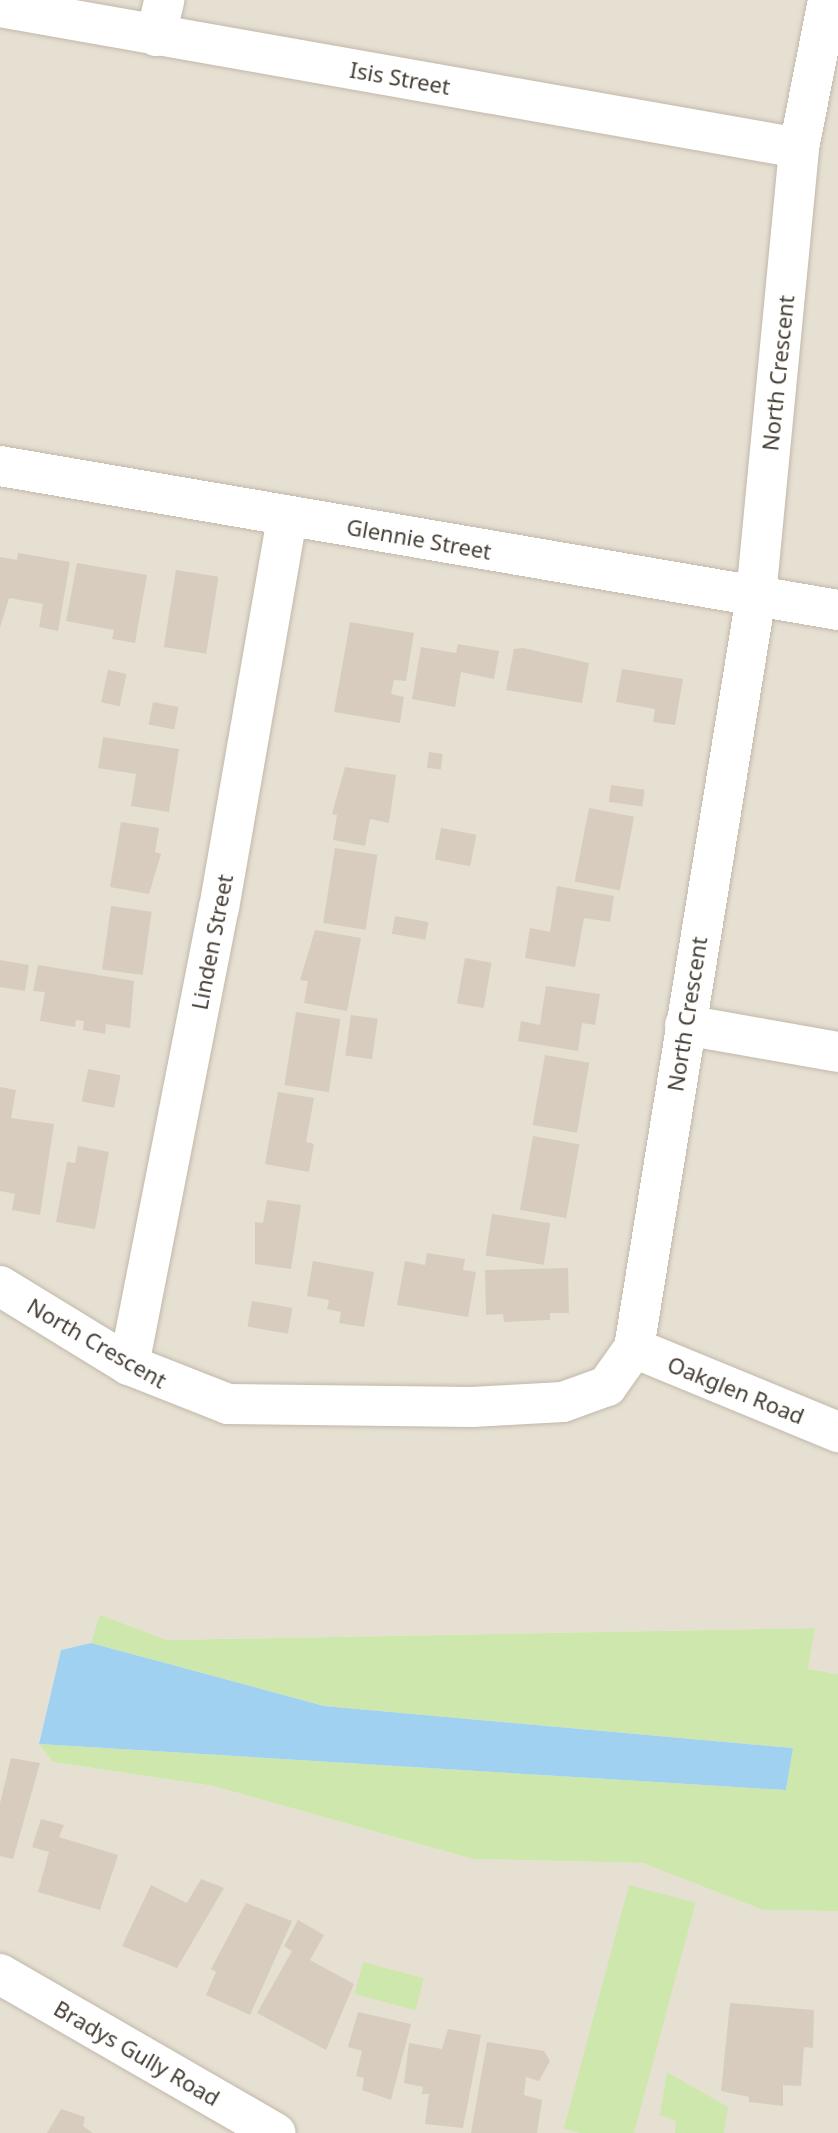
<!DOCTYPE html>
<html>
<head>
<meta charset="utf-8">
<style>
	body { margin:0 }
	#map { position:relative; width:838px; height:2133px; overflow:hidden; background:#f2eee4; font-family:"Noto Sans",sans-serif }
	div>[style] { position:absolute }
	[style*='--x'] { left:calc(var(--x)*1px); top:calc(var(--y)*1px); width:calc(var(--w)*1px); rotate:calc(var(--a)*1deg) }
	.residential>* { inset:0; background:#e6e0d2 }
	.green>* { inset:0; background:#cee7ac; transform-origin:0 0 }
	.water>* { inset:0; background:#a0d1f0 }
	.building>* { inset:0; background:#d7ccbd; transform-origin:0 0 }
	.roads { filter:drop-shadow(0 0 2px #c1b8aa) drop-shadow(0 0 2px #c1b8aa) }
	.minor>* { height:40px; margin:-20px; padding:0 20px; transform-origin:20px; border-radius:20px; background:#fff }
	span { translate:-50% -50%; white-space:nowrap; text-align:center; line-height:1.15; -webkit-text-stroke:8px #fff; paint-order:stroke }
	.street-label { font-size:22px; color:#453e34 }
</style>
</head>
<body>
<div id="map">
	<div class="residential">
		<i style="clip-path:polygon(0 0,838px 0,838px 1674px,808px 1669px,814px 1628px,167px 1640px,101px 1616px,91px 1643px,61px 1650px,39px 1744px,53px 1762px,213px 1786px,473px 1859px,643px 1863px,763px 1910px,838px 1911px,838px 2133px,0 2133px)"></i>
	</div>
	<div class="green">
		<i style="clip-path:polygon(100px 1615px,167px 1640px,815px 1628px,808px 1669px,838px 1674px,838px 1911px,763px 1910px,643px 1863px,473px 1859px,213px 1786px,53px 1762px,39px 1744px,786px 1790px,793px 1748px,324px 1706px,91px 1643px)"></i>
		<i style="left:629px;top:1885px;width:69px;height:252px;rotate:15deg"></i>
		<i style="left:363px;top:1962px;width:63px;height:33px;rotate:15deg"></i>
		<i style="clip-path:polygon(667px 2072px,728px 2107px,724px 2133px,675px 2133px,676px 2121px,660px 2115px)"></i>
	</div>
	<div class="water">
		<i style="clip-path:polygon(91px 1643px,324px 1706px,793px 1748px,786px 1790px,39px 1744px,61px 1650px)"></i>
	</div>
	<div class="building">
		<i style="clip-path:polygon(18px 553px,70px 562px,58px 631px,39px 627px,43px 604px,9px 598px,0 628px,0 557px,17px 560px)"></i>
		<i style="clip-path:polygon(77px 563px,147px 575px,135px 643px,112px 639px,114px 630px,66px 621px)"></i>
		<i style="left:176px;top:570px;width:43px;height:78px;rotate:9deg"></i>
		<i style="clip-path:polygon(350px 622px,414px 633px,406px 681px,394px 680px,391px 694px,404px 697px,400px 723px,334px 712px)"></i>
		<i style="clip-path:polygon(458px 644px,499px 651px,494px 679px,461px 672px,455px 707px,412px 699px,421px 647px,456px 653px)"></i>
		<i style="clip-path:polygon(523px 648px,589px 663px,582px 703px,506px 690px,514px 649px)"></i>
		<i style="clip-path:polygon(622px 669px,683px 679px,675px 725px,653px 722px,655px 709px,616px 702px)"></i>
		<i style="left:108px;top:670px;width:19px;height:33px;rotate:12deg"></i>
		<i style="left:153px;top:702px;width:26px;height:23px;rotate:11deg"></i>
		<i style="clip-path:polygon(103px 737px,179px 749px,169px 812px,131px 806px,136px 774px,98px 768px)"></i>
		<i style="left:429px;top:752px;width:14px;height:16px;rotate:8deg"></i>
		<i style="clip-path:polygon(345px 767px,396px 775px,389px 823px,370px 819px,365px 846px,333px 840px,337px 815px,332px 814px)"></i>
		<i style="left:611px;top:785px;width:34px;height:17px;rotate:8deg"></i>
		<i style="left:589px;top:808px;width:46px;height:75px;rotate:11deg"></i>
		<i style="clip-path:polygon(121px 822px,159px 828px,155px 852px,161px 854px,149px 894px,110px 887px)"></i>
		<i style="left:441px;top:828px;width:36px;height:32px;rotate:11deg"></i>
		<i style="left:335px;top:848px;width:43px;height:76px;rotate:9deg"></i>
		<i style="clip-path:polygon(557px 886px,614px 896px,610px 922px,584px 918px,575px 967px,525px 958px,530px 928px,550px 932px)"></i>
		<i style="left:111px;top:906px;width:41px;height:64px;rotate:8deg"></i>
		<i style="left:395px;top:916px;width:34px;height:18px;rotate:10deg"></i>
		<i style="clip-path:polygon(315px 930px,361px 938px,347px 1011px,304px 1003px,308px 981px,300px 980px)"></i>
		<i style="left:465px;top:958px;width:27px;height:46px;rotate:10deg"></i>
		<i style="clip-path:polygon(0 960px,29px 965px,25px 991px,0 987px)"></i>
		<i style="clip-path:polygon(38px 965px,134px 981px,130px 1028px,106px 1024px,105px 1034px,83px 1030px,84px 1021px,76px 1020px,75px 1027px,40px 1021px,45px 992px,33px 991px)"></i>
		<i style="clip-path:polygon(546px 986px,600px 994px,595px 1025px,582px 1023px,578px 1051px,518px 1041px,521px 1021px,540px 1025px)"></i>
		<i style="left:296px;top:1012px;width:45px;height:74px;rotate:9deg"></i>
		<i style="left:351px;top:1015px;width:27px;height:41px;rotate:8deg"></i>
		<i style="left:545px;top:1055px;width:45px;height:71px;rotate:10deg"></i>
		<i style="left:88px;top:1069px;width:33px;height:33px;rotate:11deg"></i>
		<i style="clip-path:polygon(0 1087px,16px 1090px,11px 1118px,54px 1124px,40px 1215px,12px 1210px,15px 1194px,0 1191px)"></i>
		<i style="clip-path:polygon(278px 1092px,314px 1098px,306px 1142px,314px 1144px,309px 1172px,265px 1164px)"></i>
		<i style="left:533px;top:1136px;width:47px;height:75px;rotate:10deg"></i>
		<i style="clip-path:polygon(78px 1146px,109px 1152px,95px 1229px,56px 1222px,67px 1162px,75px 1163px)"></i>
		<i style="clip-path:polygon(267px 1200px,301px 1205px,291px 1269px,255px 1264px,255px 1222px,263px 1223px)"></i>
		<i style="left:492px;top:1214px;width:59px;height:42px;rotate:9deg"></i>
		<i style="clip-path:polygon(427px 1253px,465px 1259px,463px 1270px,476px 1272px,468px 1317px,397px 1305px,405px 1261px,425px 1265px)"></i>
		<i style="clip-path:polygon(313px 1261px,374px 1272px,364px 1327px,339px 1323px,341px 1312px,327px 1309px,329px 1300px,307px 1296px)"></i>
		<i style="clip-path:polygon(568px 1268px,569px 1313px,550px 1313px,550px 1320px,504px 1322px,503px 1314px,486px 1315px,485px 1270px)"></i>
		<i style="left:252px;top:1301px;width:41px;height:26px;rotate:10deg"></i>
		<i style="clip-path:polygon(11px 1758px,40px 1763px,13px 1859px,0 1856px,0 1803px)"></i>
		<i style="clip-path:polygon(41px 1819px,64px 1825px,59px 1837px,118px 1855px,100px 1910px,38px 1892px,49px 1852px,32px 1847px)"></i>
		<i style="clip-path:polygon(201px 1879px,224px 1888px,177px 1968px,122px 1946px,151px 1885px,187px 1903px)"></i>
		<i style="clip-path:polygon(246px 1903px,292px 1921px,250px 2015px,206px 1995px,216px 1972px,211px 1969px)"></i>
		<i style="clip-path:polygon(298px 1920px,324px 1935px,310px 1960px,354px 1984px,326px 2050px,257px 2013px,292px 1951px,284px 1946px)"></i>
		<i style="clip-path:polygon(730px 2003px,814px 2010px,813px 2048px,804px 2047px,801px 2086px,783px 2085px,783px 2106px,749px 2102px,749px 2097px,721px 2091px)"></i>
		<i style="clip-path:polygon(358px 2012px,411px 2024px,391px 2100px,362px 2090px,364px 2078px,356px 2076px,362px 2051px,348px 2047px)"></i>
		<i style="clip-path:polygon(448px 2029px,481px 2035px,463px 2128px,425px 2124px,429px 2094px,422px 2094px,423px 2087px,404px 2083px,409px 2043px,442px 2049px)"></i>
		<i style="clip-path:polygon(487px 2042px,544px 2051px,550px 2061px,539px 2081px,526px 2077px,524px 2095px,542px 2100px,537px 2133px,471px 2133px)"></i>
		<i style="clip-path:polygon(61px 2109px,85px 2117px,83px 2126px,93px 2133px,47px 2133px)"></i>
	</div>
	<div class="roads">
		<div class="minor">
			<i style="--x:0;--y:7;--w:811;--a:10.01"></i>
			<i style="--x:156;--y:36;--w:37;--a:-77"></i>
			<i style="--x:0;--y:466;--w:850;--a:9.75"></i>
			<i style="--x:685;--y:1025;--w:155;--a:10"></i>
			<i style="--x:0;--y:1286;--w:151;--a:31.5"></i>
			<i style="--x:129;--y:1365;--w:106;--a:21.5"></i>
			<i style="--x:228;--y:1404;--w:244;--a:0.7"></i>
			<i style="--x:472;--y:1407;--w:91;--a:-3.1"></i>
			<i style="--x:563;--y:1402;--w:47;--a:-20"></i>
			<i style="--x:607;--y:1386;--w:47;--a:-54.6"></i>
			<i style="--x:634;--y:1348;--w:762;--a:-80.78"></i>
			<i style="--x:756;--y:596;--w:450;--a:-84.5"></i>
			<i style="--x:799;--y:148;--w:151;--a:-78.9"></i>
			<i style="--x:634;--y:1348;--w:221;--a:22.4"></i>
			<i style="--x:129;--y:1365;--w:466;--a:-78.9"></i>
			<i style="--x:219;--y:908;--w:397;--a:-80.1"></i>
			<i style="--x:0;--y:1974;--w:318;--a:30"></i>
		</div>
	</div>
	<div class="street-label">
		<span style="left:400px;top:78px;rotate:10deg">Isis Street</span>
		<span style="left:778px;top:373px;rotate:-84deg">North Crescent</span>
		<span style="left:419px;top:539px;rotate:10deg">Glennie Street</span>
		<span style="left:212px;top:942px;rotate:-79deg">Linden Street</span>
		<span style="left:687px;top:1014px;rotate:-81deg">North Crescent</span>
		<span style="left:97px;top:1343px;rotate:30deg">North Crescent</span>
		<span style="left:736px;top:1390px;rotate:22deg">Oakglen Road</span>
		<span style="left:137px;top:2053px;rotate:30deg">Bradys Gully Road</span>
	</div>
</div>
</body>
</html>
